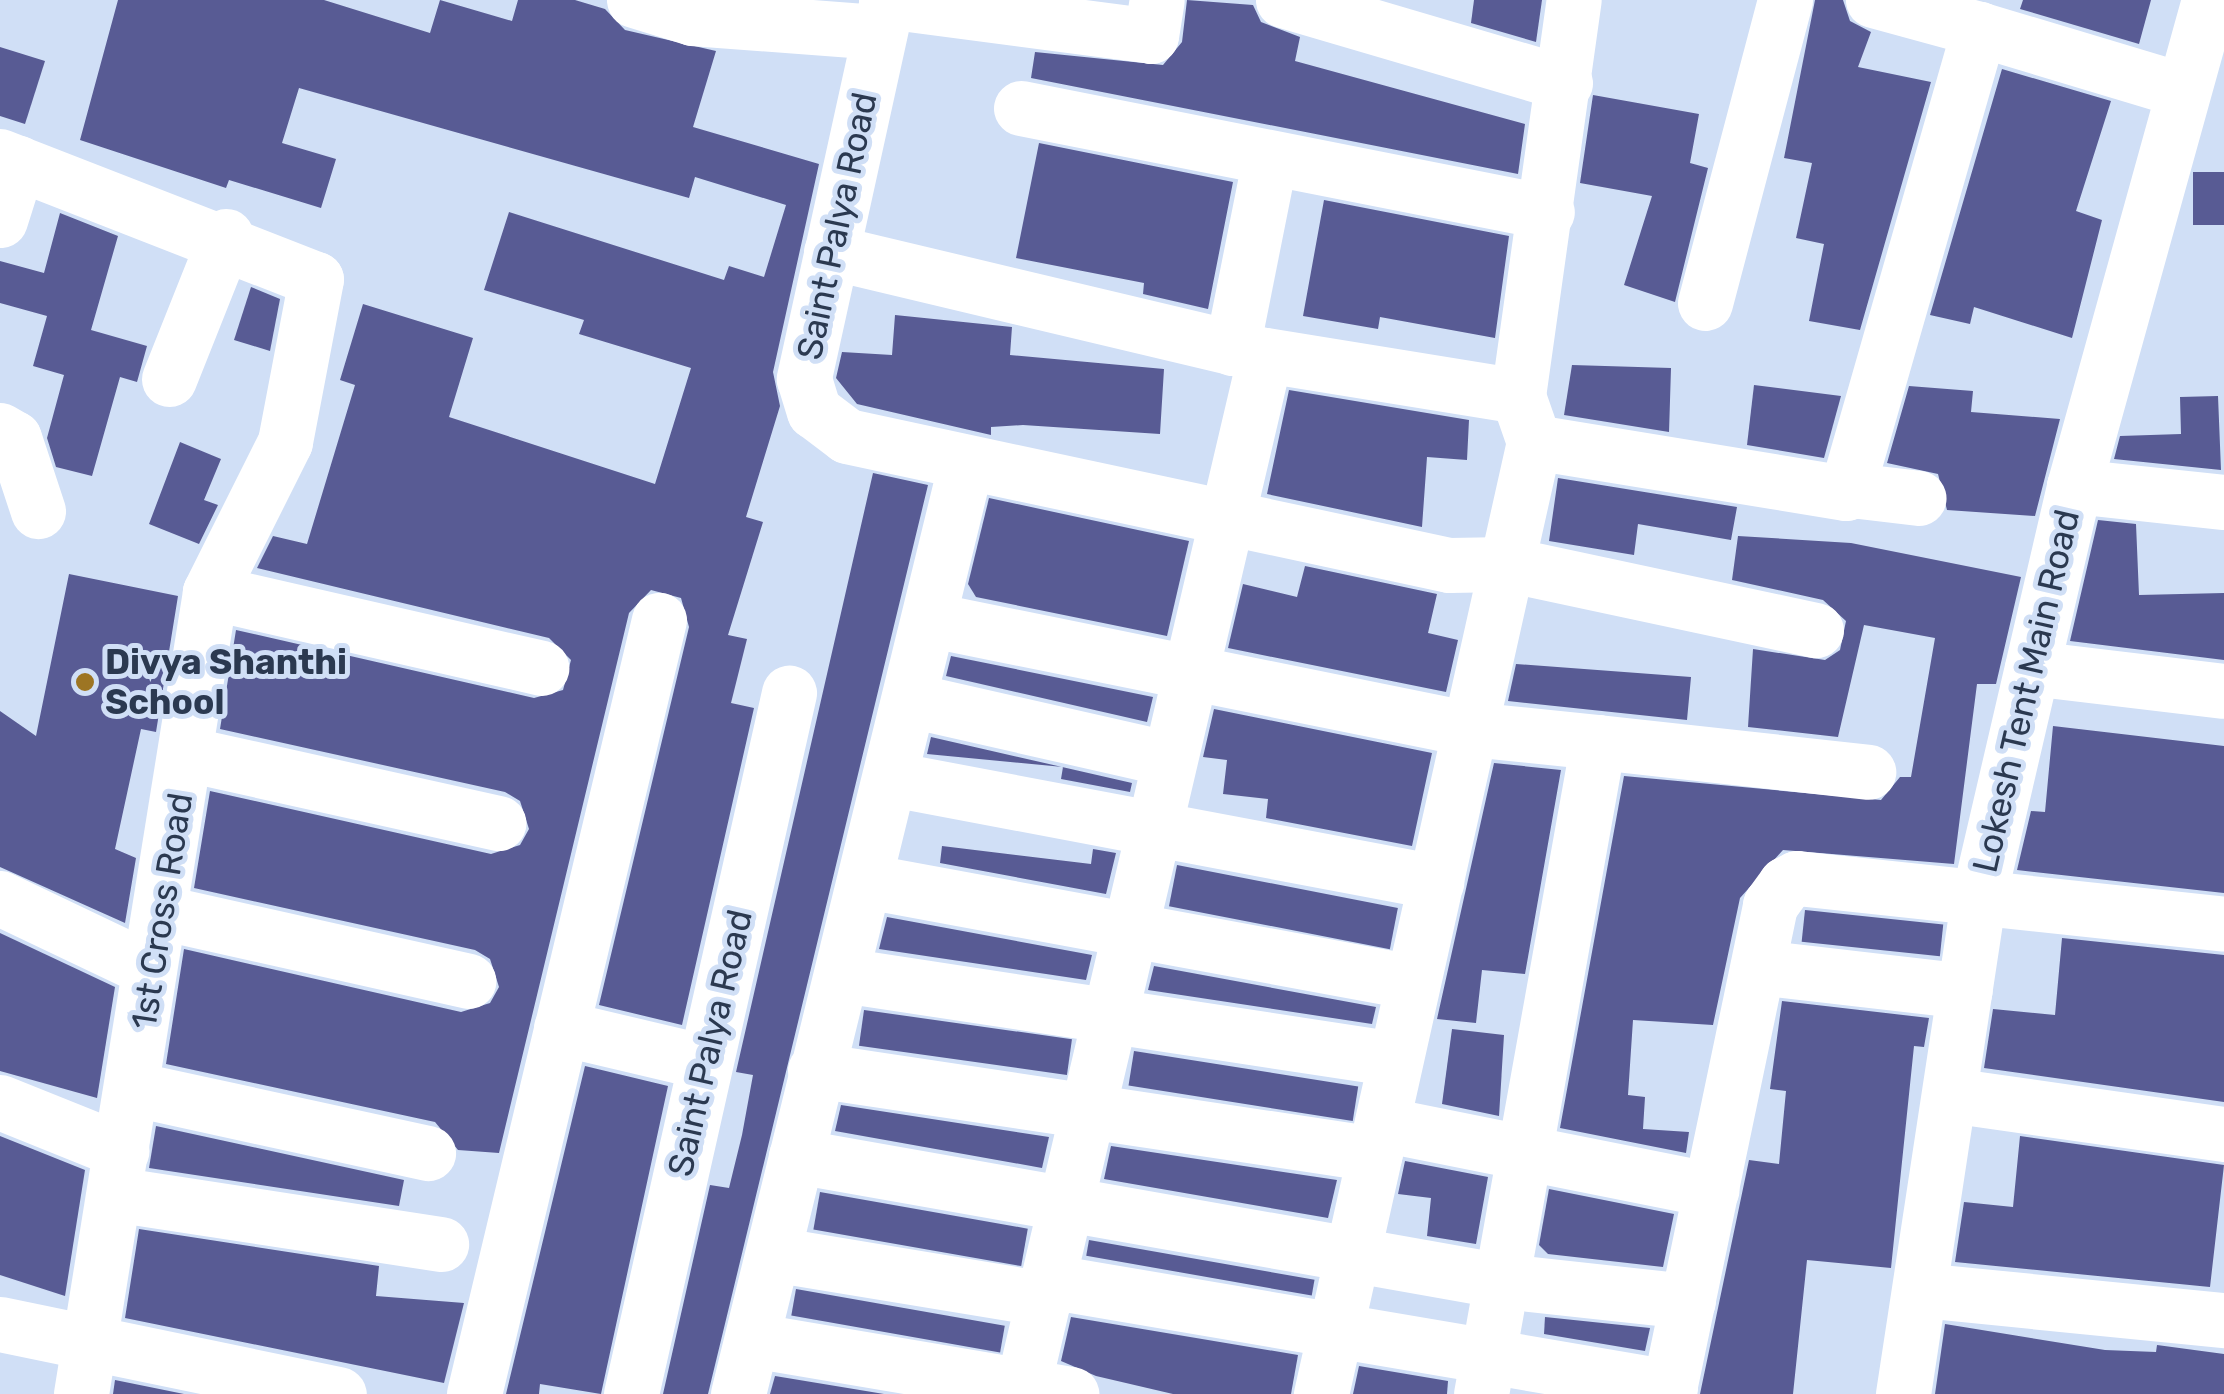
<!DOCTYPE html>
<html>
<head>
<meta charset="utf-8">
<style>
	body { margin:0 }
	#map { position:relative; width:2224px; height:1394px; overflow:hidden; background:#d0dff6; font-family:Rubik,sans-serif }
	div>[style] { position:absolute }
	[style*='--x'] { left:calc(var(--x)*1px); top:calc(var(--y)*1px); width:calc(var(--w)*1px); rotate:calc(var(--a)*1deg) }
	.building>* { inset:0; background:#585b94; transform-origin:0 0 }
	.minor>* { height:55px; margin:-27.5px; padding:0 27.5px; transform-origin:27.5px; border-radius:27.5px; background:#fff }
	.dots>* { width:28px; height:28px; translate:-50% -50%; box-sizing:border-box; border:5px solid #d0dff6; border-radius:50% }
	span { translate:-50% -50%; white-space:nowrap; text-align:center; line-height:1.15; -webkit-text-stroke:10px #d0dff6; paint-order:stroke }
	.street-label { font-size:35px; color:#2b3950 }
	.poi-label { font-size:35px; color:#2b3950; font-weight:700 }
	.left { translate:0 -50%; text-align:left }
</style>
</head>
<body>
<div id="map">
	<div class="building">
		<i style="clip-path:polygon(118px 0,324px 0,430px 33px,440px 0,512px 21px,518px 0,575px 0,605px 9px,625px 30px,716px 51px,693px 127px,819px 164px,773px 372px,780px 406px,746px 517px,763px 522px,728px 635px,747px 639px,731px 703px,754px 708px,682px 1025px,599px 1005px,689px 627px,681px 598px,651px 590px,629px 613px,499px 1153px,458px 1150px,435px 1122px,166px 1064px,184px 949px,461px 1012px,490px 1003px,499px 987px,490px 959px,475px 950px,194px 888px,210px 791px,491px 854px,520px 845px,529px 829px,520px 801px,505px 792px,220px 729px,236px 630px,534px 698px,563px 690px,571px 660px,549px 638px,257px 568px,273px 536px,307px 544px,355px 385px,340px 380px,363px 304px,473px 338px,449px 417px,655px 484px,691px 368px,579px 334px,584px 320px,484px 290px,509px 212px,724px 280px,729px 266px,764px 277px,786px 205px,695px 177px,689px 198px,299px 88px,282px 143px,336px 159px,321px 208px,229px 180px,226px 188px,80px 140px)"></i>
		<i style="clip-path:polygon(1187px 0,1253px 5px,1261px 22px,1300px 37px,1295px 61px,1525px 124px,1518px 174px,1031px 78px,1035px 52px,1163px 65px,1182px 42px)"></i>
		<i style="clip-path:polygon(1474px 0,1542px 0,1536px 42px,1471px 23px)"></i>
		<i style="clip-path:polygon(1815px 0,1843px 0,1850px 21px,1871px 32px,1858px 67px,1931px 82px,1860px 330px,1809px 321px,1824px 244px,1796px 238px,1812px 163px,1784px 158px)"></i>
		<i style="clip-path:polygon(2023px 0,2151px 0,2139px 44px,2020px 9px)"></i>
		<i style="clip-path:polygon(0 47px,45px 61px,25px 124px,0 116px)"></i>
		<i style="clip-path:polygon(2002px 69px,2111px 101px,2076px 211px,2102px 220px,2072px 338px,1974px 307px,1970px 324px,1930px 315px)"></i>
		<i style="clip-path:polygon(1593px 95px,1699px 114px,1690px 163px,1708px 168px,1675px 302px,1624px 285px,1652px 196px,1580px 183px)"></i>
		<i style="clip-path:polygon(1039px 143px,1233px 182px,1208px 309px,1143px 294px,1144px 283px,1016px 258px)"></i>
		<i style="left:2224px;top:172px;width:53px;height:31px;rotate:90deg"></i>
		<i style="clip-path:polygon(1324px 200px,1509px 236px,1495px 338px,1380px 317px,1378px 329px,1303px 316px)"></i>
		<i style="clip-path:polygon(60px 213px,118px 236px,91px 330px,147px 346px,137px 382px,120px 377px,92px 476px,56px 467px,47px 438px,64px 375px,33px 366px,47px 316px,0 303px,0 261px,44px 273px)"></i>
		<i style="clip-path:polygon(251px 287px,280px 299px,270px 351px,234px 340px)"></i>
		<i style="clip-path:polygon(895px 315px,1012px 327px,1010px 355px,1164px 369px,1160px 434px,1023px 425px,991px 427px,991px 435px,857px 404px,836px 378px,842px 352px,892px 355px)"></i>
		<i style="clip-path:polygon(1572px 365px,1671px 368px,1669px 432px,1564px 415px)"></i>
		<i style="clip-path:polygon(1754px 385px,1841px 396px,1824px 458px,1747px 445px)"></i>
		<i style="clip-path:polygon(1909px 386px,1973px 391px,1971px 412px,2060px 419px,2035px 516px,1947px 510px,1938px 474px,1887px 463px)"></i>
		<i style="clip-path:polygon(1289px 390px,1469px 420px,1467px 460px,1427px 457px,1422px 527px,1267px 494px)"></i>
		<i style="clip-path:polygon(2218px 396px,2221px 470px,2114px 459px,2120px 436px,2181px 434px,2180px 397px)"></i>
		<i style="clip-path:polygon(180px 442px,221px 459px,204px 500px,218px 505px,199px 544px,149px 524px)"></i>
		<i style="clip-path:polygon(873px 473px,928px 485px,708px 1394px,663px 1394px,710px 1185px,729px 1188px,742px 1135px,753px 1075px,736px 1072px)"></i>
		<i style="clip-path:polygon(1558px 478px,1737px 507px,1731px 540px,1638px 524px,1634px 555px,1549px 541px)"></i>
		<i style="clip-path:polygon(989px 498px,1189px 541px,1167px 636px,976px 597px,968px 584px)"></i>
		<i style="clip-path:polygon(2098px 520px,2136px 524px,2139px 595px,2224px 593px,2224px 660px,2070px 641px)"></i>
		<i style="clip-path:polygon(1738px 536px,1851px 543px,2021px 577px,1996px 684px,1977px 684px,1954px 864px,1783px 850px,1740px 898px,1713px 1025px,1633px 1020px,1628px 1095px,1645px 1097px,1643px 1129px,1689px 1132px,1686px 1153px,1560px 1128px,1624px 776px,1881px 800px,1900px 777px,1911px 777px,1935px 638px,1864px 625px,1838px 737px,1748px 727px,1753px 649px,1825px 660px,1840px 650px,1846px 621px,1823px 600px,1732px 580px)"></i>
		<i style="clip-path:polygon(1305px 566px,1437px 594px,1428px 633px,1458px 640px,1446px 692px,1228px 648px,1243px 584px,1297px 597px)"></i>
		<i style="clip-path:polygon(69px 574px,178px 596px,156px 732px,141px 729px,115px 849px,136px 858px,125px 923px,0 867px,0 711px,36px 736px)"></i>
		<i style="clip-path:polygon(951px 656px,1153px 697px,1147px 722px,946px 676px)"></i>
		<i style="clip-path:polygon(1516px 664px,1691px 677px,1687px 720px,1508px 701px)"></i>
		<i style="clip-path:polygon(1214px 709px,1432px 753px,1412px 846px,1266px 818px,1268px 799px,1223px 794px,1227px 760px,1203px 757px)"></i>
		<i style="clip-path:polygon(2053px 726px,2224px 746px,2224px 893px,2017px 870px,2031px 811px,2045px 812px)"></i>
		<i style="clip-path:polygon(931px 737px,1132px 783px,1130px 792px,1061px 779px,1063px 767px,927px 754px)"></i>
		<i style="clip-path:polygon(1494px 763px,1561px 770px,1525px 974px,1482px 970px,1476px 1023px,1437px 1019px)"></i>
		<i style="clip-path:polygon(942px 846px,1091px 864px,1093px 849px,1116px 853px,1106px 894px,940px 863px)"></i>
		<i style="left:1177px;top:865px;width:225px;height:42px;rotate:11deg"></i>
		<i style="left:1805px;top:910px;width:139px;height:32px;rotate:6deg"></i>
		<i style="clip-path:polygon(887px 917px,1092px 955px,1086px 980px,879px 949px)"></i>
		<i style="clip-path:polygon(0 933px,115px 987px,97px 1098px,0 1071px)"></i>
		<i style="clip-path:polygon(2062px 938px,2224px 955px,2224px 1102px,1984px 1068px,1993px 1009px,2055px 1015px)"></i>
		<i style="clip-path:polygon(1154px 966px,1376px 1007px,1372px 1024px,1148px 990px)"></i>
		<i style="clip-path:polygon(1782px 1001px,1929px 1018px,1924px 1047px,1914px 1046px,1891px 1268px,1807px 1260px,1793px 1394px,1700px 1394px,1749px 1160px,1779px 1164px,1786px 1091px,1770px 1089px)"></i>
		<i style="left:864px;top:1010px;width:210px;height:36px;rotate:8deg"></i>
		<i style="clip-path:polygon(1452px 1029px,1504px 1035px,1499px 1116px,1442px 1104px)"></i>
		<i style="left:1134px;top:1051px;width:227px;height:35px;rotate:9deg"></i>
		<i style="clip-path:polygon(585px 1066px,668px 1086px,601px 1394px,540px 1384px,539px 1394px,506px 1394px)"></i>
		<i style="clip-path:polygon(841px 1105px,1049px 1137px,1042px 1168px,835px 1131px)"></i>
		<i style="clip-path:polygon(156px 1126px,404px 1180px,399px 1206px,149px 1168px)"></i>
		<i style="clip-path:polygon(0 1136px,85px 1170px,65px 1296px,0 1275px)"></i>
		<i style="clip-path:polygon(2020px 1136px,2224px 1165px,2210px 1287px,1955px 1262px,1964px 1202px,2013px 1207px)"></i>
		<i style="clip-path:polygon(1111px 1146px,1337px 1180px,1328px 1218px,1104px 1179px)"></i>
		<i style="clip-path:polygon(1405px 1161px,1488px 1177px,1476px 1244px,1427px 1236px,1431px 1198px,1398px 1194px)"></i>
		<i style="clip-path:polygon(1549px 1189px,1674px 1214px,1663px 1267px,1548px 1254px,1539px 1245px)"></i>
		<i style="left:820px;top:1192px;width:211px;height:38px;rotate:10deg"></i>
		<i style="clip-path:polygon(139px 1229px,379px 1266px,376px 1296px,464px 1303px,444px 1383px,125px 1318px)"></i>
		<i style="left:1089px;top:1240px;width:229px;height:16px;rotate:10deg"></i>
		<i style="left:796px;top:1289px;width:212px;height:27px;rotate:10deg"></i>
		<i style="clip-path:polygon(1071px 1317px,1298px 1355px,1291px 1394px,1173px 1394px,1096px 1376px,1061px 1361px)"></i>
		<i style="clip-path:polygon(1545px 1317px,1650px 1328px,1645px 1351px,1544px 1334px)"></i>
		<i style="clip-path:polygon(1945px 1324px,2105px 1350px,2156px 1352px,2157px 1345px,2224px 1354px,2224px 1394px,1935px 1394px)"></i>
		<i style="clip-path:polygon(1359px 1366px,1448px 1381px,1447px 1394px,1353px 1394px)"></i>
		<i style="clip-path:polygon(775px 1376px,884px 1394px,770px 1394px)"></i>
		<i style="clip-path:polygon(115px 1380px,184px 1394px,113px 1394px)"></i>
	</div>
	<div class="minor">
		<i style="--x:634;--y:0;--w:61;--a:17.2"></i>
		<i style="--x:692;--y:18;--w:188;--a:4.3"></i>
		<i style="--x:887;--y:0;--w:388;--a:102.4"></i>
		<i style="--x:804;--y:379;--w:34;--a:73"></i>
		<i style="--x:814;--y:411;--w:41;--a:37.1"></i>
		<i style="--x:847;--y:436;--w:616;--a:12.09"></i>
		<i style="--x:1449;--y:565;--w:58;--a:-1"></i>
		<i style="--x:1507;--y:564;--w:316;--a:12.1"></i>
		<i style="--x:1283;--y:0;--w:294;--a:16.4"></i>
		<i style="--x:1873;--y:0;--w:110;--a:15.3"></i>
		<i style="--x:886;--y:1;--w:267;--a:7.5"></i>
		<i style="--x:1151;--y:36;--w:36;--a:-81"></i>
		<i style="--x:1021;--y:108;--w:536;--a:11.18"></i>
		<i style="--x:0;--y:156;--w:339;--a:21.3"></i>
		<i style="--x:316;--y:279;--w:166;--a:100.8"></i>
		<i style="--x:285;--y:442;--w:168;--a:116.6"></i>
		<i style="--x:210;--y:592;--w:812;--a:99.14"></i>
		<i style="--x:0;--y:220;--w:60;--a:-72.5"></i>
		<i style="--x:831;--y:252;--w:446;--a:13.4"></i>
		<i style="--x:1265;--y:355;--w:256;--a:9.2"></i>
		<i style="--x:1518;--y:396;--w:49;--a:70.8"></i>
		<i style="--x:1534;--y:442;--w:976;--a:102.61"></i>
		<i style="--x:1705;--y:303;--w:313;--a:-75.2"></i>
		<i style="--x:1232;--y:348;--w:194;--a:-78.7"></i>
		<i style="--x:169;--y:379;--w:154;--a:-68.3"></i>
		<i style="--x:1518;--y:396;--w:400;--a:-82"></i>
		<i style="--x:0;--y:430;--w:16;--a:30"></i>
		<i style="--x:14;--y:438;--w:77;--a:71.8"></i>
		<i style="--x:1534;--y:442;--w:316;--a:9.3"></i>
		<i style="--x:1846;--y:493;--w:483;--a:-74"></i>
		<i style="--x:1979;--y:29;--w:209;--a:16.7"></i>
		<i style="--x:2074;--y:486;--w:151;--a:6.1"></i>
		<i style="--x:1851;--y:490;--w:68;--a:6.7"></i>
		<i style="--x:210;--y:592;--w:340;--a:12.9"></i>
		<i style="--x:932;--y:620;--w:549;--a:11.45"></i>
		<i style="--x:1470;--y:729;--w:129;--a:5.8"></i>
		<i style="--x:1598;--y:742;--w:662;--a:100.17"></i>
		<i style="--x:2032;--y:668;--w:193;--a:6.8"></i>
		<i style="--x:910;--y:700;--w:266;--a:12.8"></i>
		<i style="--x:1598;--y:742;--w:272;--a:6.3"></i>
		<i style="--x:187;--y:754;--w:319;--a:12.5"></i>
		<i style="--x:892;--y:779;--w:554;--a:10.72"></i>
		<i style="--x:866;--y:881;--w:556;--a:10.46"></i>
		<i style="--x:0;--y:898;--w:165;--a:25.5"></i>
		<i style="--x:160;--y:912;--w:316;--a:12.6"></i>
		<i style="--x:1758;--y:967;--w:208;--a:6.6"></i>
		<i style="--x:843;--y:975;--w:558;--a:8.65"></i>
		<i style="--x:561;--y:1028;--w:148;--a:13.3"></i>
		<i style="--x:815;--y:1070;--w:566;--a:8.53"></i>
		<i style="--x:134;--y:1089;--w:301;--a:12.3"></i>
		<i style="--x:1950;--y:1095;--w:277;--a:8.1"></i>
		<i style="--x:0;--y:1102;--w:131;--a:21.9"></i>
		<i style="--x:1382;--y:1124;--w:336;--a:11.3"></i>
		<i style="--x:796;--y:1156;--w:718;--a:10.03"></i>
		<i style="--x:1503;--y:1281;--w:186;--a:6.2"></i>
		<i style="--x:114;--y:1194;--w:331;--a:8.7"></i>
		<i style="--x:773;--y:1254;--w:275;--a:9.4"></i>
		<i style="--x:1047;--y:1281;--w:632;--a:9.66"></i>
		<i style="--x:1921;--y:1290;--w:304;--a:5.7"></i>
		<i style="--x:0;--y:1324;--w:346;--a:11.7"></i>
		<i style="--x:752;--y:1340;--w:324;--a:9.6"></i>
		<i style="--x:474;--y:1394;--w:796;--a:-76.56"></i>
		<i style="--x:631;--y:1394;--w:719;--a:-77.3"></i>
		<i style="--x:738;--y:1394;--w:959;--a:-76.24"></i>
		<i style="--x:1021;--y:1394;--w:1067;--a:-76.78"></i>
		<i style="--x:1668;--y:1394;--w:500;--a:-78.2"></i>
		<i style="--x:1770;--y:905;--w:26;--a:-54"></i>
		<i style="--x:1785;--y:884;--w:13;--a:-27"></i>
		<i style="--x:1797;--y:878;--w:429;--a:6.1"></i>
		<i style="--x:1903;--y:1394;--w:505;--a:-81.34"></i>
		<i style="--x:1979;--y:895;--w:420;--a:-76.9"></i>
		<i style="--x:2074;--y:486;--w:504;--a:-74.48"></i>
	</div>
	<div class="dots">
		<i style="left:85px;top:682px;background:#9d7523"></i>
	</div>
	<div class="street-label">
		<span style="left:837px;top:226px;rotate:-78deg">Saint Palya Road</span>
		<span style="left:2026px;top:691px;rotate:-77deg">Lokesh Tent Main Road</span>
		<span style="left:162px;top:911px;rotate:-81deg">1st Cross Road</span>
		<span style="left:710px;top:1043px;rotate:-77deg">Saint Palya Road</span>
	</div>
	<div class="poi-label">
		<span class="left" style="left:105px;top:682px">Divya Shanthi<br>School</span>
	</div>
</div>
</body>
</html>
